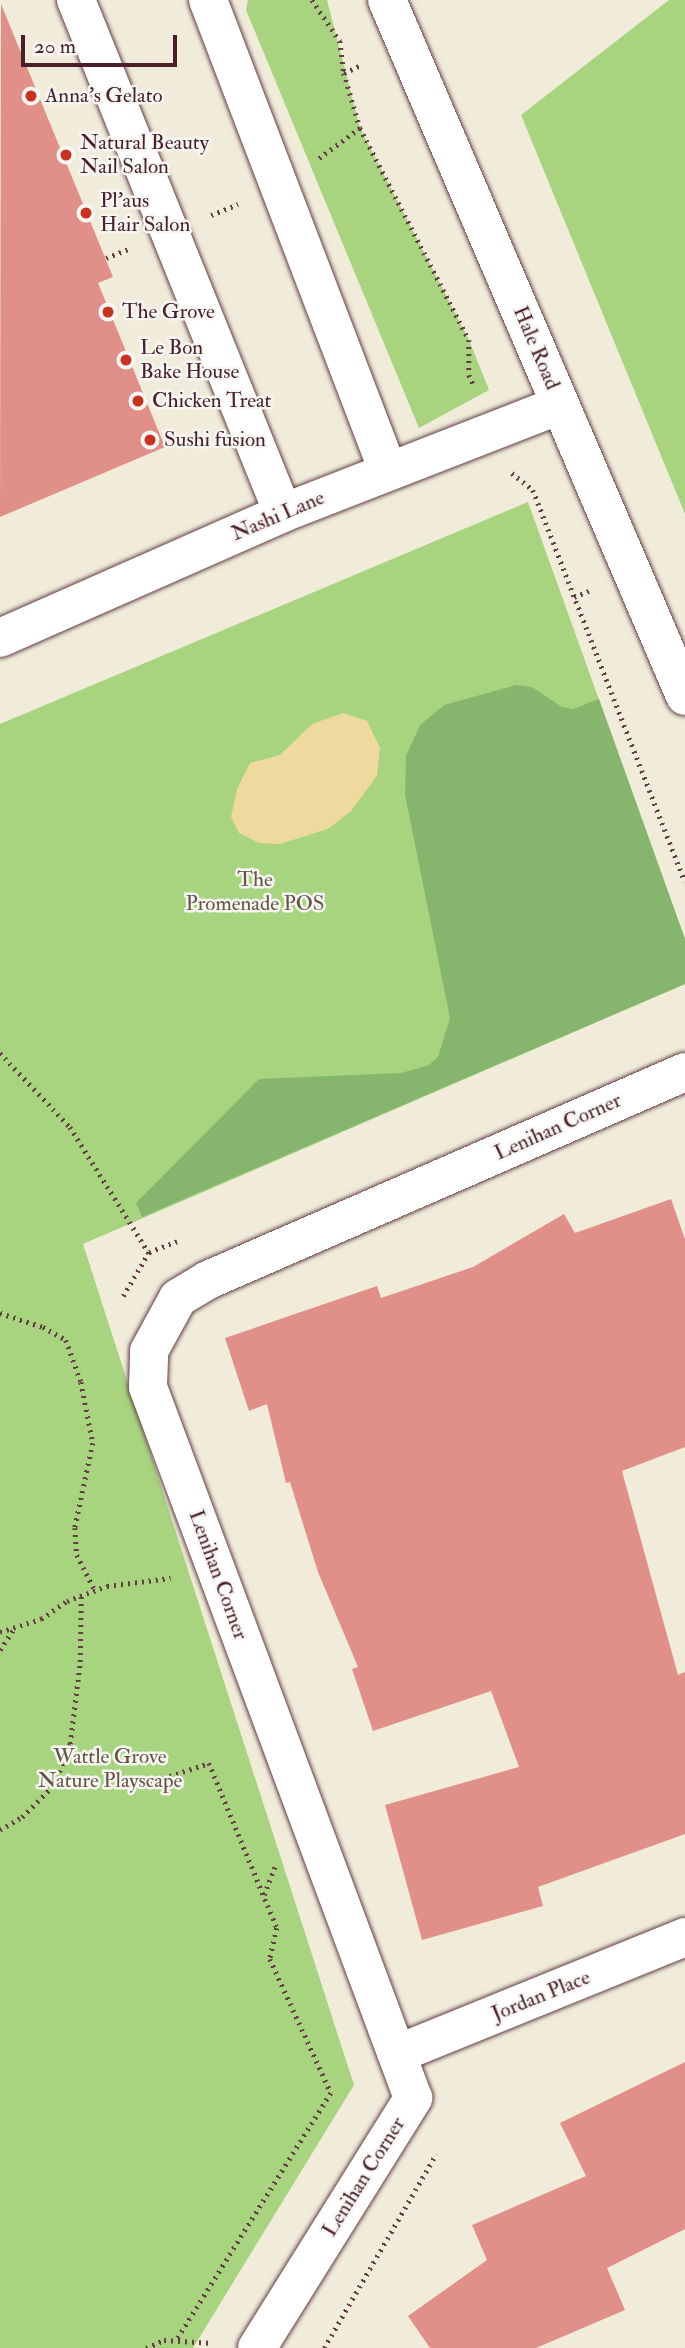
<!DOCTYPE html>
<html>
<head>
<meta charset="utf-8">
<style>
	body { margin:0 }
	#map { position:relative; width:685px; height:2348px; overflow:hidden; background:#f1ecda; font-family:"IM FELL Double Pica",serif }
	div>[style] { position:absolute }
	[style*='--x'] { left:calc(var(--x)*1px); top:calc(var(--y)*1px); width:calc(var(--w)*1px); rotate:calc(var(--a)*1deg) }
	.green>* { inset:0; background:#a8d480 }
	.forest>* { inset:0; background:#86b66e }
	.sand>* { inset:0; background:#eeda9e }
	.building>* { inset:0; background:#e09088 }
	.path>* { height:4.5px; margin-top:-2.25px; transform-origin:0; background:repeating-linear-gradient(90deg,#633e45 0 2px,transparent 0 7px) }
	.roads { filter:drop-shadow(0 0 2px #633e45) drop-shadow(0 0 2px #633e45) }
	.minor>* { height:38px; margin:-19px; padding:0 19px; transform-origin:19px; border-radius:19px; background:#fff }
	.major>* { height:38px; margin:-19px; padding:0 19px; transform-origin:19px; border-radius:19px; background:#fff }
	.dots>* { width:19px; height:19px; translate:-50% -50%; box-sizing:border-box; border:4px solid #f6f6f2; border-radius:50% }
	span { translate:-50% -50%; white-space:nowrap; text-align:center; line-height:1.15; -webkit-text-stroke:5px #f6f6f2; paint-order:stroke }
	.poi-label { font-size:21px; color:#4a1f2b }
	.left { translate:0 -50%; text-align:left }
	.street-label { font-size:21px; color:#4a1f2b }
	.park-label { font-size:21px; color:#654 }
	.scale { position:absolute; left:21px; top:35px; width:156px; height:32px; box-sizing:border-box; border:4px solid #4a1f2b; border-top:0; padding-left:9px; font-size:21px; line-height:24px; white-space:nowrap; color:#4a1f2b; -webkit-text-stroke:5px #f6f6f2; paint-order:stroke }
</style>
</head>
<body>
<div id="map">
	<div class="green">
		<i style="clip-path:polygon(248px 0,327px 0,360px 128px,469px 340px,489px 390px,419px 428px,246px 10px)"></i>
		<i style="clip-path:polygon(669px 0,685px 0,685px 514px,521px 115px)"></i>
		<i style="clip-path:polygon(528px 502px,685px 939px,685px 984px,83px 1244px,354px 2085px,193px 2348px,0 2348px,0 724px)"></i>
	</div>
	<div class="forest">
		<i style="clip-path:polygon(516px 685px,532px 687px,562px 707px,573px 709px,599px 699px,685px 939px,685px 984px,142px 1217px,136px 1203px,259px 1079px,401px 1073px,429px 1065px,438px 1057px,450px 1018px,405px 795px,406px 756px,420px 725px,444px 705px)"></i>
	</div>
	<div class="sand">
		<i style="clip-path:polygon(343px 713px,367px 721px,380px 748px,377px 776px,351px 811px,328px 829px,280px 844px,259px 843px,239px 833px,231px 817px,237px 789px,250px 763px,280px 755px,312px 724px)"></i>
	</div>
	<div class="building">
		<i style="clip-path:polygon(1px 4px,113px 277px,98px 283px,165px 447px,0 517px)"></i>
		<i style="clip-path:polygon(671px 1199px,685px 1239px,685px 1447px,622px 1471px,678px 1675px,685px 1672px,685px 1834px,538px 1887px,543px 1906px,422px 1940px,385px 1805px,519px 1767px,491px 1691px,373px 1731px,352px 1669px,358px 1667px,318px 1572px,290px 1482px,286px 1483px,267px 1404px,249px 1411px,225px 1338px,377px 1286px,381px 1298px,473px 1267px,564px 1214px,575px 1233px)"></i>
		<i style="clip-path:polygon(685px 2062px,685px 2229px,607px 2268px,625px 2310px,536px 2348px,430px 2348px,408px 2316px,487px 2260px,472px 2225px,586px 2176px,560px 2123px)"></i>
	</div>
	<div class="path">
		<i style="--x:312;--y:0;--w:50;--a:55.7"></i>
		<i style="--x:340;--y:41;--w:32;--a:83"></i>
		<i style="--x:344;--y:73;--w:57;--a:73.8"></i>
		<i style="--x:360;--y:128;--w:238;--a:62.8"></i>
		<i style="--x:469;--y:340;--w:35;--a:90"></i>
		<i style="--x:469;--y:375;--w:14;--a:65"></i>
		<i style="--x:344;--y:73;--w:21;--a:-25"></i>
		<i style="--x:319;--y:158;--w:51;--a:-36.2"></i>
		<i style="--x:211;--y:215;--w:29;--a:-22"></i>
		<i style="--x:106;--y:258;--w:24;--a:-22"></i>
		<i style="--x:512;--y:473;--w:27;--a:39"></i>
		<i style="--x:533;--y:490;--w:420;--a:68.8"></i>
		<i style="--x:574;--y:597;--w:16;--a:-22"></i>
		<i style="--x:0;--y:1053;--w:102;--a:46.6"></i>
		<i style="--x:70;--y:1127;--w:149;--a:57.9"></i>
		<i style="--x:123;--y:1296;--w:51;--a:-59.4"></i>
		<i style="--x:149;--y:1252;--w:30;--a:-21"></i>
		<i style="--x:0;--y:1313;--w:45;--a:18"></i>
		<i style="--x:43;--y:1327;--w:26;--a:29"></i>
		<i style="--x:66;--y:1340;--w:45;--a:70.3"></i>
		<i style="--x:81;--y:1382;--w:62;--a:78.9"></i>
		<i style="--x:93;--y:1443;--w:87;--a:102"></i>
		<i style="--x:75;--y:1528;--w:27;--a:86"></i>
		<i style="--x:77;--y:1555;--w:39;--a:63"></i>
		<i style="--x:0;--y:1632;--w:43;--a:-17.6"></i>
		<i style="--x:41;--y:1619;--w:32;--a:-35"></i>
		<i style="--x:67;--y:1601;--w:43;--a:-20.6"></i>
		<i style="--x:107;--y:1586;--w:64;--a:-7.1"></i>
		<i style="--x:0;--y:1650;--w:24;--a:-57"></i>
		<i style="--x:143;--y:1785;--w:70;--a:-18.4"></i>
		<i style="--x:209;--y:1763;--w:178;--a:67.6"></i>
		<i style="--x:277;--y:1928;--w:32;--a:103"></i>
		<i style="--x:270;--y:1959;--w:147;--a:65.5"></i>
		<i style="--x:331;--y:2093;--w:292;--a:122"></i>
		<i style="--x:0;--y:1830;--w:26;--a:-31"></i>
		<i style="--x:22;--y:1817;--w:45;--a:-45"></i>
		<i style="--x:54;--y:1785;--w:44;--a:-68.7"></i>
		<i style="--x:70;--y:1744;--w:83;--a:-83"></i>
		<i style="--x:80;--y:1662;--w:66;--a:-89.1"></i>
		<i style="--x:264;--y:1895;--w:31;--a:-69"></i>
		<i style="--x:146;--y:2348;--w:20;--a:-24"></i>
		<i style="--x:164;--y:2340;--w:49;--a:3.5"></i>
		<i style="--x:324;--y:2348;--w:224;--a:-60"></i>
	</div>
	<div class="roads">
		<div class="minor">
			<i style="--x:76;--y:0;--w:553;--a:68.03"></i>
			<i style="--x:208;--y:0;--w:504;--a:69.08"></i>
			<i style="--x:0;--y:638;--w:309;--a:-23.8"></i>
			<i style="--x:283;--y:513;--w:297;--a:-21.3"></i>
			<i style="--x:397;--y:2054;--w:311;--a:-22.1"></i>
			<i style="--x:257;--y:2348;--w:295;--a:-58"></i>
			<i style="--x:413;--y:2098;--w:759;--a:-110.44"></i>
			<i style="--x:148;--y:1387;--w:36;--a:-88"></i>
			<i style="--x:149;--y:1351;--w:60;--a:-61.3"></i>
			<i style="--x:178;--y:1298;--w:35;--a:-31"></i>
			<i style="--x:208;--y:1280;--w:520;--a:-23.56"></i>
		</div>
		<div class="major">
			<i style="--x:387;--y:0;--w:757;--a:66.82"></i>
		</div>
	</div>
	<div class="dots">
		<i style="left:31px;top:96px;background:#c8321e"></i>
		<i style="left:66px;top:155px;background:#c8321e"></i>
		<i style="left:86px;top:213px;background:#c8321e"></i>
		<i style="left:108px;top:312px;background:#c8321e"></i>
		<i style="left:126px;top:360px;background:#c8321e"></i>
		<i style="left:138px;top:401px;background:#c8321e"></i>
		<i style="left:150px;top:440px;background:#c8321e"></i>
	</div>
	<div class="poi-label">
		<span class="left" style="left:45px;top:96px">Anna's Gelato</span>
		<span class="left" style="left:80px;top:155px">Natural Beauty<br>Nail Salon</span>
		<span class="left" style="left:100px;top:213px">Pl'aus<br>Hair Salon</span>
		<span class="left" style="left:122px;top:312px">The Grove</span>
		<span class="left" style="left:140px;top:360px">Le Bon<br>Bake House</span>
		<span class="left" style="left:152px;top:401px">Chicken Treat</span>
		<span class="left" style="left:164px;top:440px">Sushi fusion</span>
	</div>
	<div class="street-label">
		<span style="left:536px;top:348px;rotate:67deg">Hale Road</span>
		<span style="left:278px;top:516px;rotate:-23deg">Nashi Lane</span>
		<span style="left:558px;top:1127px;rotate:-24deg">Lenihan Corner</span>
		<span style="left:218px;top:1575px;rotate:70deg">Lenihan Corner</span>
		<span style="left:541px;top:1996px;rotate:-22deg">Jordan Place</span>
		<span style="left:364px;top:2177px;rotate:-58deg">Lenihan Corner</span>
	</div>
	<div class="park-label">
		<span style="left:255px;top:892px">The<br>Promenade POS</span>
		<span style="left:110px;top:1769px">Wattle Grove<br>Nature Playscape</span>
	</div>
	<div class="scale">20 m</div>
</div>
</body>
</html>
